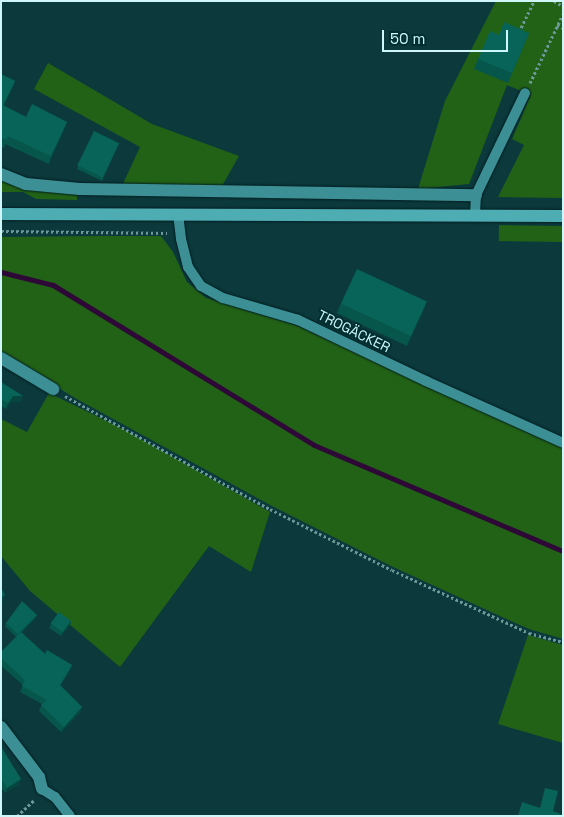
<!DOCTYPE html>
<html>
<head>
<meta charset="utf-8">
<style>
	body { margin:0 }
	#map { position:relative; width:564px; height:817px; overflow:hidden; background:#0b393c; font-family:"Space Grotesk",sans-serif }
	div>[style] { position:absolute }
	[style*='--x'] { left:calc(var(--x)*1px); top:calc(var(--y)*1px); width:calc(var(--w)*1px); rotate:calc(var(--a)*1deg) }
	.green>* { inset:0; background:#226216; transform-origin:0 0 }
	.stream>* { height:5px; margin:-2.5px; padding:0 2.5px; transform-origin:2.5px; border-radius:2.5px; background:#2e0836 }
	.path>* { height:3px; margin-top:-1.5px; transform-origin:0; background:repeating-linear-gradient(90deg,#6d989a 0 2.5px,transparent 0 5px) }
	.roads { filter:drop-shadow(0 0 1px #041e20) drop-shadow(0 0 1px #041e20) }
	.lane>* { height:10px; margin:-5px; padding:0 5px; transform-origin:5px; border-radius:5px; background:#3c8f94 }
	.street>* { height:12px; margin:-6px; padding:0 6px; transform-origin:6px; border-radius:6px; background:#3c8f94 }
	.primary>* { height:12px; margin:-6px; padding:0 6px; transform-origin:6px; border-radius:6px; background:#4dadb3 }
	.wall>* { inset:0; background:#07564c }
	.shaded-wall>* { inset:0; background:#06463e }
	.building>* { inset:0; background:#086458; transform-origin:0 0 }
	span { translate:-50% -50%; white-space:nowrap; text-align:center; line-height:1.15; -webkit-text-stroke:4px #002f32; paint-order:stroke }
	.street-label { font-size:14px; color:#cff6f8 }
	.frame { position:absolute; inset:0; border:2px solid #cff6f8; pointer-events:none }
	.scale { position:absolute; left:382px; top:30px; width:126px; height:22px; box-sizing:border-box; border:2px solid #cff6f8; border-top:0; padding-left:6px; font-size:15px; line-height:18px; white-space:nowrap; color:#cff6f8; -webkit-text-stroke:4px #002f32; paint-order:stroke }
</style>
</head>
<body>
<div id="map">
	<div class="green">
		<i style="clip-path:polygon(496px 1px,563px 1px,563px 198px,498px 197px,524px 145px,512px 139px,531px 95px,507px 85px,469px 184px,418px 189px,445px 101px)"></i>
		<i style="clip-path:polygon(48px 63px,152px 124px,239px 156px,222px 186px,122px 186px,140px 147px,34px 89px)"></i>
		<i style="clip-path:polygon(1px 179px,77px 193px,77px 200px,36px 199px,23px 192px,1px 192px)"></i>
		<i style="left:499px;top:225px;width:64px;height:16px;rotate:1deg"></i>
		<i style="clip-path:polygon(99px 236px,161px 236px,173px 252px,187px 282px,206px 298px,298px 326px,563px 447px,563px 639px,529px 629px,502px 617px,391px 566px,270px 505px,75px 398px,1px 353px,1px 237px)"></i>
		<i style="clip-path:polygon(49px 393px,125px 430px,270px 512px,251px 572px,209px 546px,120px 667px,30px 591px,1px 556px,1px 419px,27px 432px)"></i>
		<i style="clip-path:polygon(528px 635px,563px 645px,563px 743px,498px 724px)"></i>
	</div>
	<div class="stream">
		<i style="--x:1;--y:272;--w:54;--a:14"></i>
		<i style="--x:53;--y:285;--w:306;--a:31.5"></i>
		<i style="--x:314;--y:445;--w:271;--a:23.1"></i>
	</div>
	<div class="path">
		<i style="--x:554;--y:1;--w:10;--a:29"></i>
		<i style="--x:557;--y:25;--w:7;--a:27"></i>
		<i style="--x:519;--y:32;--w:34;--a:-64"></i>
		<i style="--x:530;--y:83;--w:76;--a:-64.4"></i>
		<i style="--x:1;--y:231;--w:166;--a:0.7"></i>
		<i style="--x:65;--y:396;--w:234;--a:28.9"></i>
		<i style="--x:270;--y:509;--w:136;--a:26.6"></i>
		<i style="--x:392;--y:570;--w:151;--a:24.7"></i>
		<i style="--x:529;--y:633;--w:35;--a:15"></i>
		<i style="--x:17;--y:816;--w:23;--a:-43"></i>
	</div>
	<div class="roads">
		<div class="lane">
			<i style="--x:178;--y:214;--w:25;--a:83"></i>
			<i style="--x:181;--y:239;--w:29;--a:76"></i>
			<i style="--x:188;--y:267;--w:23;--a:56"></i>
			<i style="--x:201;--y:286;--w:25;--a:29"></i>
			<i style="--x:223;--y:298;--w:78;--a:16.3"></i>
			<i style="--x:298;--y:320;--w:142;--a:25.5"></i>
			<i style="--x:426;--y:381;--w:150;--a:24.3"></i>
			<i style="--x:475;--y:214;--w:19;--a:-87"></i>
			<i style="--x:476;--y:195;--w:113;--a:-64.3"></i>
			<i style="--x:42;--y:789;--w:15;--a:32"></i>
			<i style="--x:55;--y:797;--w:24;--a:52"></i>
		</div>
		<div class="street">
			<i style="--x:1;--y:174;--w:27;--a:22"></i>
			<i style="--x:26;--y:184;--w:54;--a:5.3"></i>
			<i style="--x:80;--y:189;--w:396;--a:0.9"></i>
			<i style="--x:1;--y:358;--w:61;--a:30.8"></i>
			<i style="--x:1;--y:727;--w:63;--a:52.8"></i>
			<i style="--x:39;--y:777;--w:12;--a:76"></i>
		</div>
		<div class="primary">
			<i style="--x:1;--y:214;--w:562;--a:0.2"></i>
		</div>
	</div>
	<div class="wall">
		<i style="clip-path:polygon(529px 33px,508px 83px,474px 69px,478px 59px,499px 35px)"></i>
		<i style="clip-path:polygon(1px 74px,15px 81px,12px 89px,4px 106px,26px 117px,67px 122px,49px 164px,5px 144px,4px 148px,1px 147px)"></i>
		<i style="clip-path:polygon(119px 143px,102px 181px,77px 169px,78px 166px)"></i>
		<i style="clip-path:polygon(427px 301px,423px 311px,407px 346px,337px 313px,341px 303px)"></i>
		<i style="clip-path:polygon(1px 382px,21px 402px,11px 402px,6px 409px,1px 406px)"></i>
		<i style="clip-path:polygon(37px 615px,35px 619px,22px 633px,45px 654px,72px 665px,70px 671px,60px 686px,82px 707px,80px 713px,61px 732px,39px 711px,42px 704px,20px 692px,23px 685px,1px 666px,1px 652px,16px 637px,5px 626px,6px 623px)"></i>
		<i style="clip-path:polygon(71px 621px,70px 625px,61px 636px,49px 628px,51px 624px)"></i>
		<i style="clip-path:polygon(1px 747px,21px 779px,19px 784px,5px 793px,1px 787px)"></i>
	</div>
	<div class="shaded-wall">
		<i style="clip-path:polygon(15px 81px,12px 89px,1px 111px,3px 105px)"></i>
		<i style="clip-path:polygon(67px 122px,64px 130px,49px 164px,51px 156px)"></i>
		<i style="clip-path:polygon(427px 301px,423px 311px,407px 346px,411px 336px)"></i>
		<i style="clip-path:polygon(13px 396px,23px 396px,21px 402px,11px 402px,6px 409px,8px 403px)"></i>
		<i style="clip-path:polygon(5px 595px,2px 604px,1px 604px,1px 597px)"></i>
		<i style="clip-path:polygon(37px 615px,35px 619px,17px 638px,19px 634px)"></i>
		<i style="clip-path:polygon(71px 621px,70px 625px,61px 636px,62px 633px)"></i>
		<i style="clip-path:polygon(72px 665px,70px 671px,57px 691px,60px 685px)"></i>
		<i style="clip-path:polygon(82px 707px,80px 713px,61px 732px,64px 727px)"></i>
		<i style="clip-path:polygon(21px 779px,19px 784px,5px 793px,7px 788px)"></i>
	</div>
	<div class="building">
		<i style="clip-path:polygon(504px 22px,529px 33px,512px 73px,478px 59px,490px 31px,499px 35px)"></i>
		<i style="clip-path:polygon(1px 74px,15px 81px,3px 105px,26px 117px,32px 104px,67px 122px,51px 156px,8px 136px,6px 140px,1px 137px)"></i>
		<i style="left:94px;top:131px;width:28px;height:38px;rotate:26deg"></i>
		<i style="left:357px;top:269px;width:77px;height:38px;rotate:25deg"></i>
		<i style="clip-path:polygon(1px 382px,23px 396px,13px 396px,8px 403px,1px 399px)"></i>
		<i style="clip-path:polygon(1px 588px,5px 595px,1px 597px)"></i>
		<i style="clip-path:polygon(22px 601px,37px 615px,18px 634px,6px 623px)"></i>
		<i style="left:59px;top:612px;width:15px;height:14px;rotate:37deg"></i>
		<i style="clip-path:polygon(21px 632px,45px 654px,47px 650px,72px 665px,60px 685px,82px 707px,64px 727px,41px 705px,47px 700px,22px 686px,25px 680px,1px 658px,1px 652px)"></i>
		<i style="clip-path:polygon(1px 747px,21px 779px,7px 788px,1px 779px)"></i>
		<i style="clip-path:polygon(545px 788px,558px 791px,553px 811px,561px 814px,560px 816px,518px 816px,522px 802px,540px 808px)"></i>
	</div>
	<div class="street-label">
		<span style="left:354px;top:331px;rotate:26deg">TROGÄCKER</span>
	</div>
	<div class="frame"></div>
	<div class="scale">50 m</div>
</div>
</body>
</html>
